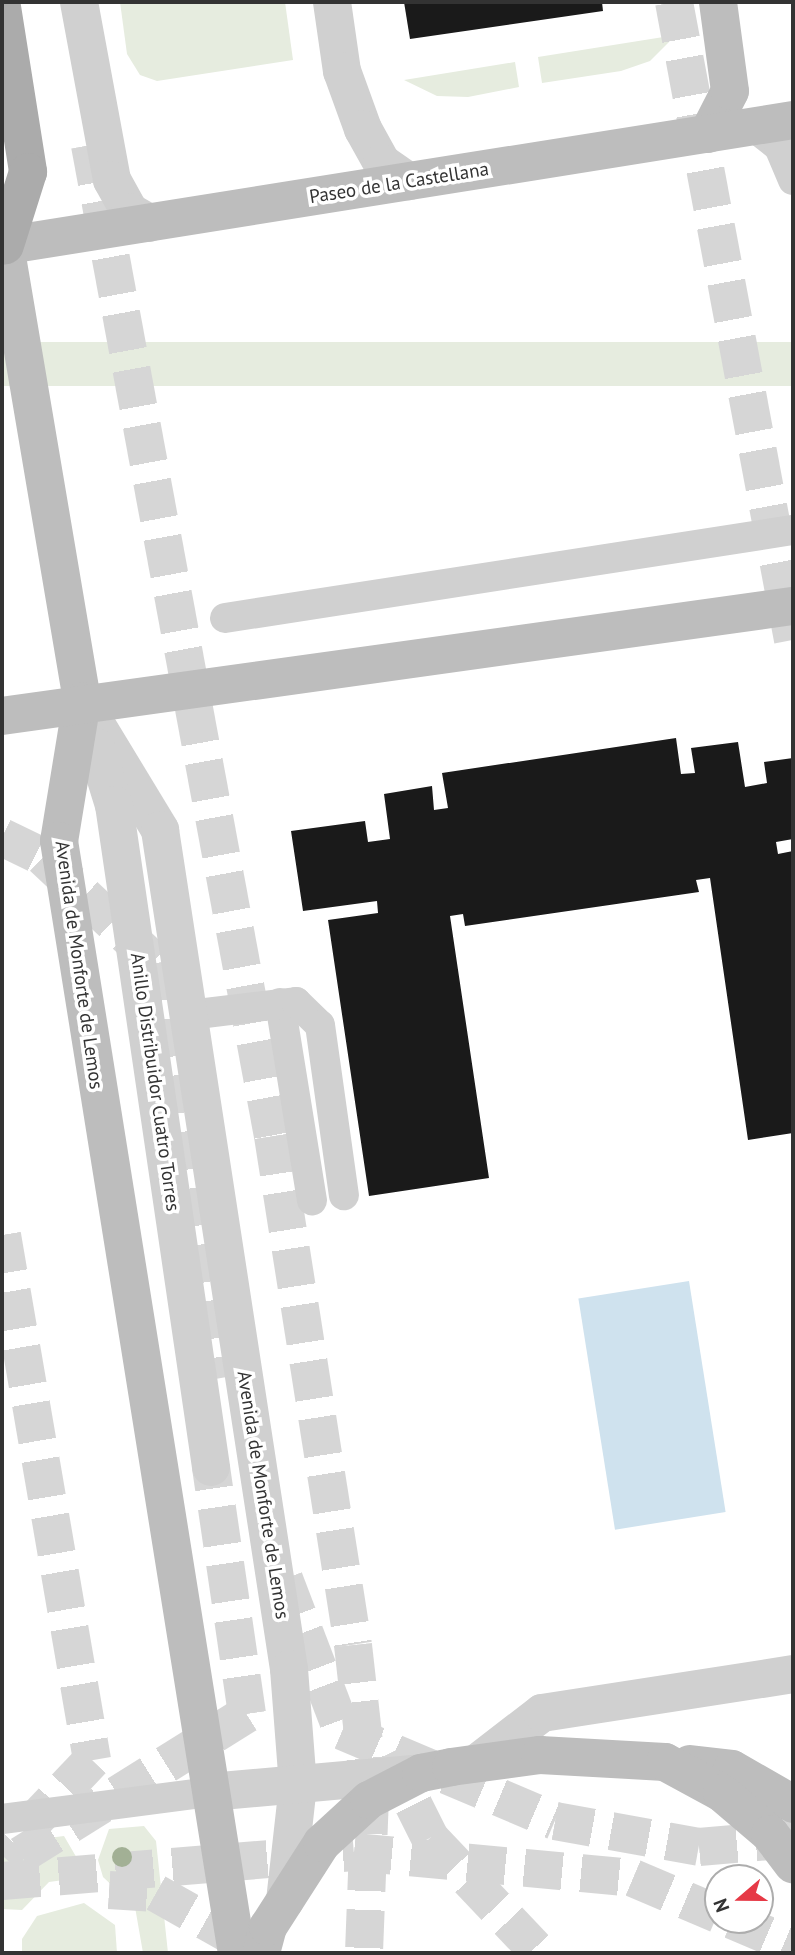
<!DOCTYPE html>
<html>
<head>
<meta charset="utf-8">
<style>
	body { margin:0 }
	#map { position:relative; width:795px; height:1955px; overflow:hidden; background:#fff; font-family:"PT Sans",sans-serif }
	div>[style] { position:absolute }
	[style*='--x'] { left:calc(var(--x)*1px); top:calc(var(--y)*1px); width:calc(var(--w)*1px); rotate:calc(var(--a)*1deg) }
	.green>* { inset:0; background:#e6ecdf; transform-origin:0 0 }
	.water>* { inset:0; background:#cfe2ee; transform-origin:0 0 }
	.building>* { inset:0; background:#1a1a1a }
	.minor-tunnel>* { height:38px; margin-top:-19px; transform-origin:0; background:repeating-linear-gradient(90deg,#d6d6d6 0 38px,transparent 0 57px) }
	.primary-tunnel>* { height:38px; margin-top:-19px; transform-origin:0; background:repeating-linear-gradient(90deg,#d6d6d6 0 38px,transparent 0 57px) }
	.service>* { height:30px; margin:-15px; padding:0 15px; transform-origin:15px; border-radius:15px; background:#d0d0d0 }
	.minor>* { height:38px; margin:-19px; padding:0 19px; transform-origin:19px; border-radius:19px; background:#d0d0d0 }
	.secondary>* { height:38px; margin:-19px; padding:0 19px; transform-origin:19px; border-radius:19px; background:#bdbdbd }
	.primary>* { height:38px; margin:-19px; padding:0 19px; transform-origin:19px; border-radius:19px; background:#ababab }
	.trees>* { width:20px; height:20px; margin:-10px; border-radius:50%; background:#a2b095 }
	span { translate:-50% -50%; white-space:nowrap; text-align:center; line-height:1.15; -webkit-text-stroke:7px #fff; paint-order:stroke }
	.street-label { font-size:19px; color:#333 }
	.frame { position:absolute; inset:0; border:4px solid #333; pointer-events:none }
	.north { position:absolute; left:704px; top:1864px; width:70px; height:70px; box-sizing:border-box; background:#fff; border:2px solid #adadad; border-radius:50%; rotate:250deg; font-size:19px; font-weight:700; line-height:28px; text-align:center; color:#333 }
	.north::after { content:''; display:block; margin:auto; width:24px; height:32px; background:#e63946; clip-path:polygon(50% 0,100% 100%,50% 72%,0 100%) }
</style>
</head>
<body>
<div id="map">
	<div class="green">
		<i style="clip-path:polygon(120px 2px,285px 2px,293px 60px,157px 81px,140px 75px,127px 54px)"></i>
		<i style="clip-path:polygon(676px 35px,650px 61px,621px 71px,542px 83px,538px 57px)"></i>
		<i style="clip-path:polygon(515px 62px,519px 87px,468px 97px,437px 96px,404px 80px)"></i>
		<i style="left:793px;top:342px;width:44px;height:799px;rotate:90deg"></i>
		<i style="clip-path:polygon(144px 1826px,156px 1841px,168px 1953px,143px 1953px,135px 1907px,103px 1877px,98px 1860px,109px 1829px)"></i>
		<i style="clip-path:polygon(64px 1836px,78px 1860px,71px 1879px,49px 1882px,22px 1910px,2px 1909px,2px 1844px)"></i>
		<i style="clip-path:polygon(84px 1903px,115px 1925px,117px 1953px,22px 1953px,22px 1939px,37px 1916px)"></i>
	</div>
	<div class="water">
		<i style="left:689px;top:1281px;width:234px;height:112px;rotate:81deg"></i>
	</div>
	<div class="building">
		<i style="clip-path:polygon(404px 2px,602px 2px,603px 11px,410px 39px)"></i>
		<i style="clip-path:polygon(676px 738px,681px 774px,695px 773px,691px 748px,738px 742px,745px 787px,767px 783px,764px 762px,793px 758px,793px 839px,776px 842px,778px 854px,793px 851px,793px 1133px,748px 1140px,710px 878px,696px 880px,699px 892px,465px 926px,463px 914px,450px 916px,489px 1178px,369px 1196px,328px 920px,378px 913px,377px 901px,303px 911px,291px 831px,365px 821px,368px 842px,390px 839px,384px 794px,432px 786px,434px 810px,448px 808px,442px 773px)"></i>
	</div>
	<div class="minor-tunnel">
		<i style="--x:2;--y:837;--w:46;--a:26"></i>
		<i style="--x:43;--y:857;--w:155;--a:43.2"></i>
		<i style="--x:156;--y:963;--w:420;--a:80.5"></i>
		<i style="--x:2;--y:1235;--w:533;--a:80.27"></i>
		<i style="--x:92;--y:1760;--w:131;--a:133.5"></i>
		<i style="--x:284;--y:1579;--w:163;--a:69.1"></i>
		<i style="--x:342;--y:1731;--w:231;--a:22.9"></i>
		<i style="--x:555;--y:1821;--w:146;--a:10.2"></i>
		<i style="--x:699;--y:1847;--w:94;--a:-4.9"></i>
		<i style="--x:21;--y:1855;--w:266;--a:-32"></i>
		<i style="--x:247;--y:1714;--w:250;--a:-98.3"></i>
		<i style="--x:2;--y:1881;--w:353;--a:-4.7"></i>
		<i style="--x:354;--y:1852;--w:280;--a:5.3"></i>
		<i style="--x:633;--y:1878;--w:92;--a:23"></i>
		<i style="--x:109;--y:1890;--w:47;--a:3.7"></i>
		<i style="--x:156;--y:1893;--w:116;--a:29.4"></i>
		<i style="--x:732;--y:1920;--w:66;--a:23.1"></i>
	</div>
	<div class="primary-tunnel">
		<i style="--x:674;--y:2;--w:649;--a:79.43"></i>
		<i style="--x:90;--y:145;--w:1008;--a:79.54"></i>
		<i style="--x:273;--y:1136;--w:515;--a:81.07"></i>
		<i style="--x:353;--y:1645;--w:152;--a:83.6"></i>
		<i style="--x:370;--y:1796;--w:157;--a:92.2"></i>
		<i style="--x:388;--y:1754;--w:94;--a:63.4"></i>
		<i style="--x:430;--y:1838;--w:158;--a:46.5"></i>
	</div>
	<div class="service">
		<i style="--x:755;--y:128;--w:31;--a:38"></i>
		<i style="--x:779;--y:147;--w:36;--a:67"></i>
		<i style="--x:225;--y:618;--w:575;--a:-8.81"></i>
		<i style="--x:280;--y:1003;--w:200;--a:80.8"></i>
		<i style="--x:189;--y:1015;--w:108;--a:-6.9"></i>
		<i style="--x:296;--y:1002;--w:33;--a:44"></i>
		<i style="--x:320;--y:1025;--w:172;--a:82"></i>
		<i style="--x:2;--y:1819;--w:210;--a:-7.4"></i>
	</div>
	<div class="minor">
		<i style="--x:79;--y:2;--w:181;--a:79.5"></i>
		<i style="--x:112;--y:180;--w:37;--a:61"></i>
		<i style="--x:130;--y:212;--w:22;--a:30"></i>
		<i style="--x:332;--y:2;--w:70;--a:81.8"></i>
		<i style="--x:342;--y:71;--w:62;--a:70.1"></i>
		<i style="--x:363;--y:129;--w:39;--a:61"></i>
		<i style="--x:382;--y:163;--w:32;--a:35"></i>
		<i style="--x:82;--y:701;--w:151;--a:58.8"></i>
		<i style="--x:160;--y:830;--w:849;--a:81.26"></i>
		<i style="--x:289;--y:1669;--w:116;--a:85.6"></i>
		<i style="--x:298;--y:1785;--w:116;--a:96.4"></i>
		<i style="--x:96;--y:747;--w:61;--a:72.8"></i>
		<i style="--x:114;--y:805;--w:669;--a:81.66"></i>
		<i style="--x:477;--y:1763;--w:82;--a:-37.6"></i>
		<i style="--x:542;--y:1713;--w:254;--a:-8.8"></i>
		<i style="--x:210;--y:1792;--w:212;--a:-5.1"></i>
	</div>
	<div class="secondary">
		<i style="--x:708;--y:134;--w:48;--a:-62.9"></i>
		<i style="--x:730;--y:91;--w:90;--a:-97.7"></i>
		<i style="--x:5;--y:245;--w:462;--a:80.4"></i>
		<i style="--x:82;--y:701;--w:142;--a:99.3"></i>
		<i style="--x:59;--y:841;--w:1126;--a:80.91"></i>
		<i style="--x:2;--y:246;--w:801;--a:-9.05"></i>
		<i style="--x:2;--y:716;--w:799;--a:-7.92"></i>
		<i style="--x:690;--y:1764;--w:42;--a:6.8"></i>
		<i style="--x:732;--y:1769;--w:70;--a:29.8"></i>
		<i style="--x:261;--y:1953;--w:27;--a:-75"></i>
		<i style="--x:268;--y:1927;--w:100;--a:-57.3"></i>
		<i style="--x:322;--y:1843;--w:64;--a:-42.5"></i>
		<i style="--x:369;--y:1800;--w:59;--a:-27.4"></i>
		<i style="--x:421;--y:1773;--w:31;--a:-11"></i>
		<i style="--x:451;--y:1767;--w:90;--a:-7.7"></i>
		<i style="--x:540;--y:1755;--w:125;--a:3.2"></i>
		<i style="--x:665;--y:1762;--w:65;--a:28.5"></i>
		<i style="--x:722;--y:1793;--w:63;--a:40.5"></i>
		<i style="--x:770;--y:1834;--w:38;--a:53"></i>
	</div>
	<div class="primary">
		<i style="--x:2;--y:7;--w:167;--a:81"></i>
		<i style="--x:28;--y:172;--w:77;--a:107.5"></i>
	</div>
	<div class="trees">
		<i style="left:122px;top:1857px"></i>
	</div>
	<div class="street-label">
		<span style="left:399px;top:183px;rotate:-9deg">Paseo de la Castellana</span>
		<span style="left:79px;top:965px;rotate:82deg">Avenida de Monforte de Lemos</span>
		<span style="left:155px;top:1082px;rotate:82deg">Anillo Distribuidor Cuatro Torres</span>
		<span style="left:263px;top:1495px;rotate:81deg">Avenida de Monforte de Lemos</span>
	</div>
	<div class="frame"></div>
	<div class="north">N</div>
</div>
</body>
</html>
